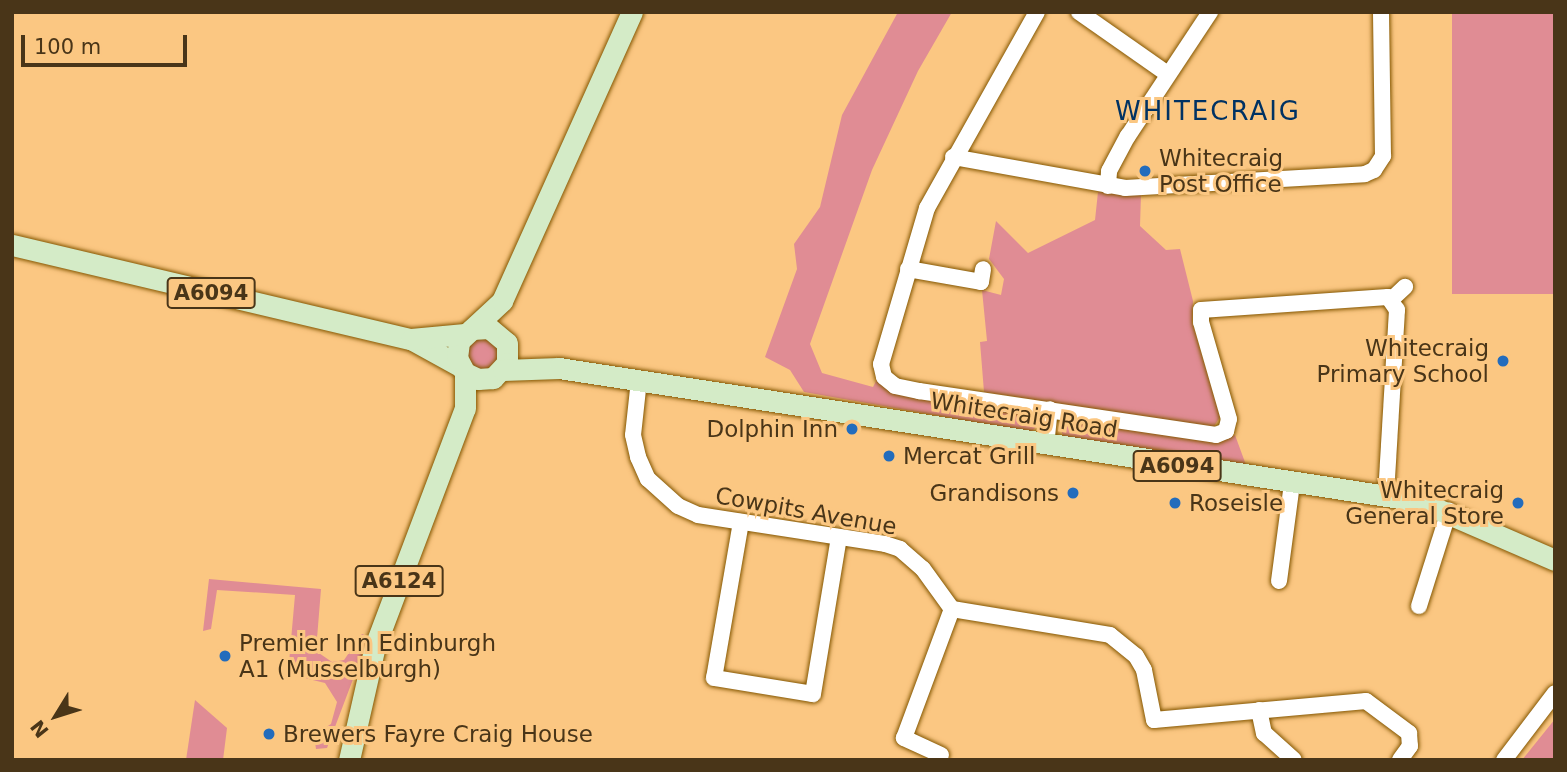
<!DOCTYPE html>
<html>
<head>
<meta charset="utf-8">
<style>
	body { margin:0 }
	#map { position:relative; width:1567px; height:772px; overflow:hidden; background:#fbc782; font-family:"DejaVu Sans",sans-serif }
	div>[style] { position:absolute }
	[style*='--x'] { left:calc(var(--x)*1px); top:calc(var(--y)*1px); width:calc(var(--w)*1px); rotate:calc(var(--a)*1deg) }
	.green>* { inset:0; background:#e08c94; transform-origin:0 0 }
	.roads { filter:drop-shadow(0 0 2px #845700) drop-shadow(0 0 2px #845700) }
	.minor>* { height:16px; margin:-8px; padding:0 8px; transform-origin:8px; border-radius:8px; background:#fff }
	.major>* { height:21px; margin:-10.5px; padding:0 10.5px; transform-origin:10.5px; border-radius:10.5px; background:#d4ebc7 }
	.dots>* { width:19px; height:19px; translate:-50% -50%; box-sizing:border-box; border:4px solid #fbc782; border-radius:50% }
	span { translate:-50% -50%; white-space:nowrap; text-align:center; line-height:1.15; -webkit-text-stroke:6px #fbc782; paint-order:stroke }
	.shield-label span { padding:2px 5px; background:#fbc782; border:2px solid; border-radius:5px; -webkit-text-stroke-width:0 }
	.shield-label { font-size:21px; color:#493518; font-weight:700 }
	.poi-label { font-size:23px; color:#493518 }
	.left { translate:0 -50%; text-align:left }
	.right { translate:-100% -50%; text-align:right }
	.street-label { font-size:23px; color:#493518 }
	.quarter-label { font-size:26px; color:#003263; letter-spacing:2px }
	.frame { position:absolute; inset:0; border:14px solid #493518; pointer-events:none }
	.north { position:absolute; left:21px; top:681px; width:70px; height:70px; -webkit-text-stroke:5px #fbc782; paint-order:stroke; rotate:232deg; font-size:19px; font-weight:700; line-height:28px; text-align:center; color:#493518 }
	.north::after { content:''; display:block; margin:auto; width:24px; height:32px; background:#493518; clip-path:polygon(50% 0,100% 100%,50% 72%,0 100%) }
	.scale { position:absolute; left:21px; top:35px; width:166px; height:32px; box-sizing:border-box; border:4px solid #493518; border-top:0; padding-left:9px; font-size:21px; line-height:24px; white-space:nowrap; color:#493518; -webkit-text-stroke:5px #fbc782; paint-order:stroke }
</style>
</head>
<body>
<div id="map">
	<div class="green">
		<i style="clip-path:polygon(898px 12px,952px 12px,918px 71px,872px 170px,810px 344px,822px 373px,873px 387px,877px 379px,1033px 414px,1037px 426px,1031px 432px,804px 392px,790px 370px,765px 357px,797px 269px,794px 244px,820px 207px,842px 115px)"></i>
		<i style="left:1452px;top:12px;width:103px;height:282px"></i>
		<i style="clip-path:polygon(1098px 192px,1141px 194px,1140px 226px,1166px 250px,1180px 249px,1193px 301px,1192px 322px,1220px 417px,1213px 428px,984px 392px,980px 342px,987px 341px,982px 290px,1001px 295px,1004px 279px,989px 259px,996px 221px,1028px 253px,1095px 220px)"></i>
		<i style="clip-path:polygon(476px 336px,494px 339px,501px 356px,485px 371px,469px 365px,465px 349px)"></i>
		<i style="clip-path:polygon(1068px 418px,1218px 443px,1235px 435px,1246px 465px,1063px 436px,1060px 426px)"></i>
		<i style="clip-path:polygon(209px 579px,321px 589px,316px 651px,332px 662px,344px 660px,362px 634px,369px 637px,327px 748px,316px 749px,314px 735px,331px 724px,337px 702px,325px 683px,288px 674px,295px 595px,217px 590px,211px 629px,203px 631px)"></i>
		<i style="clip-path:polygon(195px 700px,227px 728px,223px 760px,186px 760px)"></i>
		<i style="clip-path:polygon(1555px 719px,1555px 760px,1522px 760px)"></i>
	</div>
	<div class="roads">
		<div class="minor">
			<i style="--x:1037;--y:12;--w:225;--a:119.3"></i>
			<i style="--x:927;--y:208;--w:163;--a:106.4"></i>
			<i style="--x:881;--y:364;--w:13;--a:77"></i>
			<i style="--x:884;--y:377;--w:14;--a:39"></i>
			<i style="--x:895;--y:386;--w:25;--a:12"></i>
			<i style="--x:919;--y:391;--w:300;--a:8.4"></i>
			<i style="--x:1216;--y:435;--w:11;--a:-22"></i>
			<i style="--x:1226;--y:431;--w:12;--a:-76"></i>
			<i style="--x:1229;--y:419;--w:101;--a:-106.1"></i>
			<i style="--x:1201;--y:322;--w:12;--a:-90"></i>
			<i style="--x:1201;--y:310;--w:187;--a:-4"></i>
			<i style="--x:1388;--y:297;--w:16;--a:55"></i>
			<i style="--x:1397;--y:310;--w:186;--a:93.4"></i>
			<i style="--x:1079;--y:12;--w:106;--a:35"></i>
			<i style="--x:953;--y:157;--w:175;--a:10.2"></i>
			<i style="--x:1125;--y:188;--w:240;--a:-3.3"></i>
			<i style="--x:1365;--y:174;--w:10;--a:-24"></i>
			<i style="--x:1374;--y:170;--w:17;--a:-57"></i>
			<i style="--x:1383;--y:156;--w:144;--a:-90.8"></i>
			<i style="--x:1108;--y:186;--w:15;--a:-86"></i>
			<i style="--x:1109;--y:171;--w:40;--a:-62"></i>
			<i style="--x:1128;--y:136;--w:149;--a:-56.5"></i>
			<i style="--x:908;--y:269;--w:74;--a:10.1"></i>
			<i style="--x:981;--y:282;--w:13;--a:-81"></i>
			<i style="--x:1392;--y:299;--w:18;--a:-43"></i>
			<i style="--x:639;--y:380;--w:55;--a:96.2"></i>
			<i style="--x:633;--y:435;--w:23;--a:77"></i>
			<i style="--x:638;--y:457;--w:24;--a:66"></i>
			<i style="--x:648;--y:479;--w:40;--a:42"></i>
			<i style="--x:678;--y:506;--w:22;--a:24"></i>
			<i style="--x:698;--y:515;--w:189;--a:8.8"></i>
			<i style="--x:885;--y:544;--w:16;--a:18"></i>
			<i style="--x:900;--y:549;--w:30;--a:41"></i>
			<i style="--x:923;--y:569;--w:49;--a:54.1"></i>
			<i style="--x:952;--y:609;--w:160;--a:9.3"></i>
			<i style="--x:1110;--y:635;--w:33;--a:39"></i>
			<i style="--x:1136;--y:656;--w:16;--a:60"></i>
			<i style="--x:1144;--y:670;--w:51;--a:78.7"></i>
			<i style="--x:1154;--y:720;--w:213;--a:-5.1"></i>
			<i style="--x:1366;--y:701;--w:54;--a:36.7"></i>
			<i style="--x:1409;--y:733;--w:13;--a:86"></i>
			<i style="--x:1410;--y:746;--w:17;--a:126"></i>
			<i style="--x:1046;--y:446;--w:37;--a:-84"></i>
			<i style="--x:741;--y:522;--w:158;--a:99.8"></i>
			<i style="--x:714;--y:678;--w:100;--a:9.2"></i>
			<i style="--x:813;--y:694;--w:159;--a:-80.6"></i>
			<i style="--x:1279;--y:581;--w:99;--a:-82.4"></i>
			<i style="--x:1419;--y:606;--w:100;--a:-72.5"></i>
			<i style="--x:1259;--y:710;--w:24;--a:78"></i>
			<i style="--x:1264;--y:733;--w:40;--a:42"></i>
			<i style="--x:941;--y:755;--w:41;--a:-155.3"></i>
			<i style="--x:904;--y:738;--w:138;--a:-69.6"></i>
			<i style="--x:1504;--y:760;--w:84;--a:-52.7"></i>
		</div>
		<div class="major">
			<i style="--x:12;--y:245;--w:410;--a:13.3"></i>
			<i style="--x:411;--y:339;--w:56;--a:28.9"></i>
			<i style="--x:472;--y:329;--w:17;--a:-3"></i>
			<i style="--x:489;--y:328;--w:23;--a:40"></i>
			<i style="--x:507;--y:343;--w:20;--a:90"></i>
			<i style="--x:507;--y:363;--w:21;--a:133"></i>
			<i style="--x:493;--y:378;--w:15;--a:176"></i>
			<i style="--x:478;--y:379;--w:14;--a:-155"></i>
			<i style="--x:465;--y:373;--w:17;--a:-118"></i>
			<i style="--x:457;--y:358;--w:17;--a:-83"></i>
			<i style="--x:459;--y:341;--w:59;--a:-42.9"></i>
			<i style="--x:502;--y:301;--w:317;--a:-65.8"></i>
			<i style="--x:411;--y:339;--w:54;--a:-5.3"></i>
			<i style="--x:503;--y:370;--w:56;--a:-2"></i>
			<i style="--x:559;--y:368;--w:870;--a:8.79"></i>
			<i style="--x:1419;--y:501;--w:148;--a:23.5"></i>
			<i style="--x:349;--y:760;--w:117;--a:-77.2"></i>
			<i style="--x:375;--y:646;--w:254;--a:-69.3"></i>
			<i style="--x:465;--y:408;--w:35;--a:-90"></i>
		</div>
	</div>
	<div class="dots">
		<i style="left:1145px;top:171px;background:#236cbc"></i>
		<i style="left:1503px;top:361px;background:#236cbc"></i>
		<i style="left:852px;top:429px;background:#236cbc"></i>
		<i style="left:889px;top:456px;background:#236cbc"></i>
		<i style="left:1073px;top:493px;background:#236cbc"></i>
		<i style="left:1175px;top:503px;background:#236cbc"></i>
		<i style="left:1518px;top:503px;background:#236cbc"></i>
		<i style="left:225px;top:656px;background:#236cbc"></i>
		<i style="left:269px;top:734px;background:#236cbc"></i>
	</div>
	<div class="shield-label">
		<span style="left:211px;top:293px">A6094</span>
		<span style="left:1177px;top:466px">A6094</span>
		<span style="left:399px;top:581px">A6124</span>
	</div>
	<div class="poi-label">
		<span class="left" style="left:1159px;top:171px">Whitecraig<br>Post Office</span>
		<span class="right" style="left:1489px;top:361px">Whitecraig<br>Primary School</span>
		<span class="right" style="left:838px;top:429px">Dolphin Inn</span>
		<span class="left" style="left:903px;top:456px">Mercat Grill</span>
		<span class="right" style="left:1504px;top:503px">Whitecraig<br>General Store</span>
		<span class="right" style="left:1059px;top:493px">Grandisons</span>
		<span class="left" style="left:1189px;top:503px">Roseisle</span>
		<span class="left" style="left:239px;top:656px">Premier Inn Edinburgh<br>A1 (Musselburgh)</span>
		<span class="left" style="left:283px;top:734px">Brewers Fayre Craig House</span>
	</div>
	<div class="street-label">
		<span style="left:1024px;top:415px;rotate:9deg">Whitecraig Road</span>
		<span style="left:806px;top:511px;rotate:10deg">Cowpits Avenue</span>
	</div>
	<div class="quarter-label">
		<span style="left:1208px;top:112px">WHITECRAIG</span>
	</div>
	<div class="frame"></div>
	<div class="north">N</div>
	<div class="scale">100 m</div>
</div>
</body>
</html>
